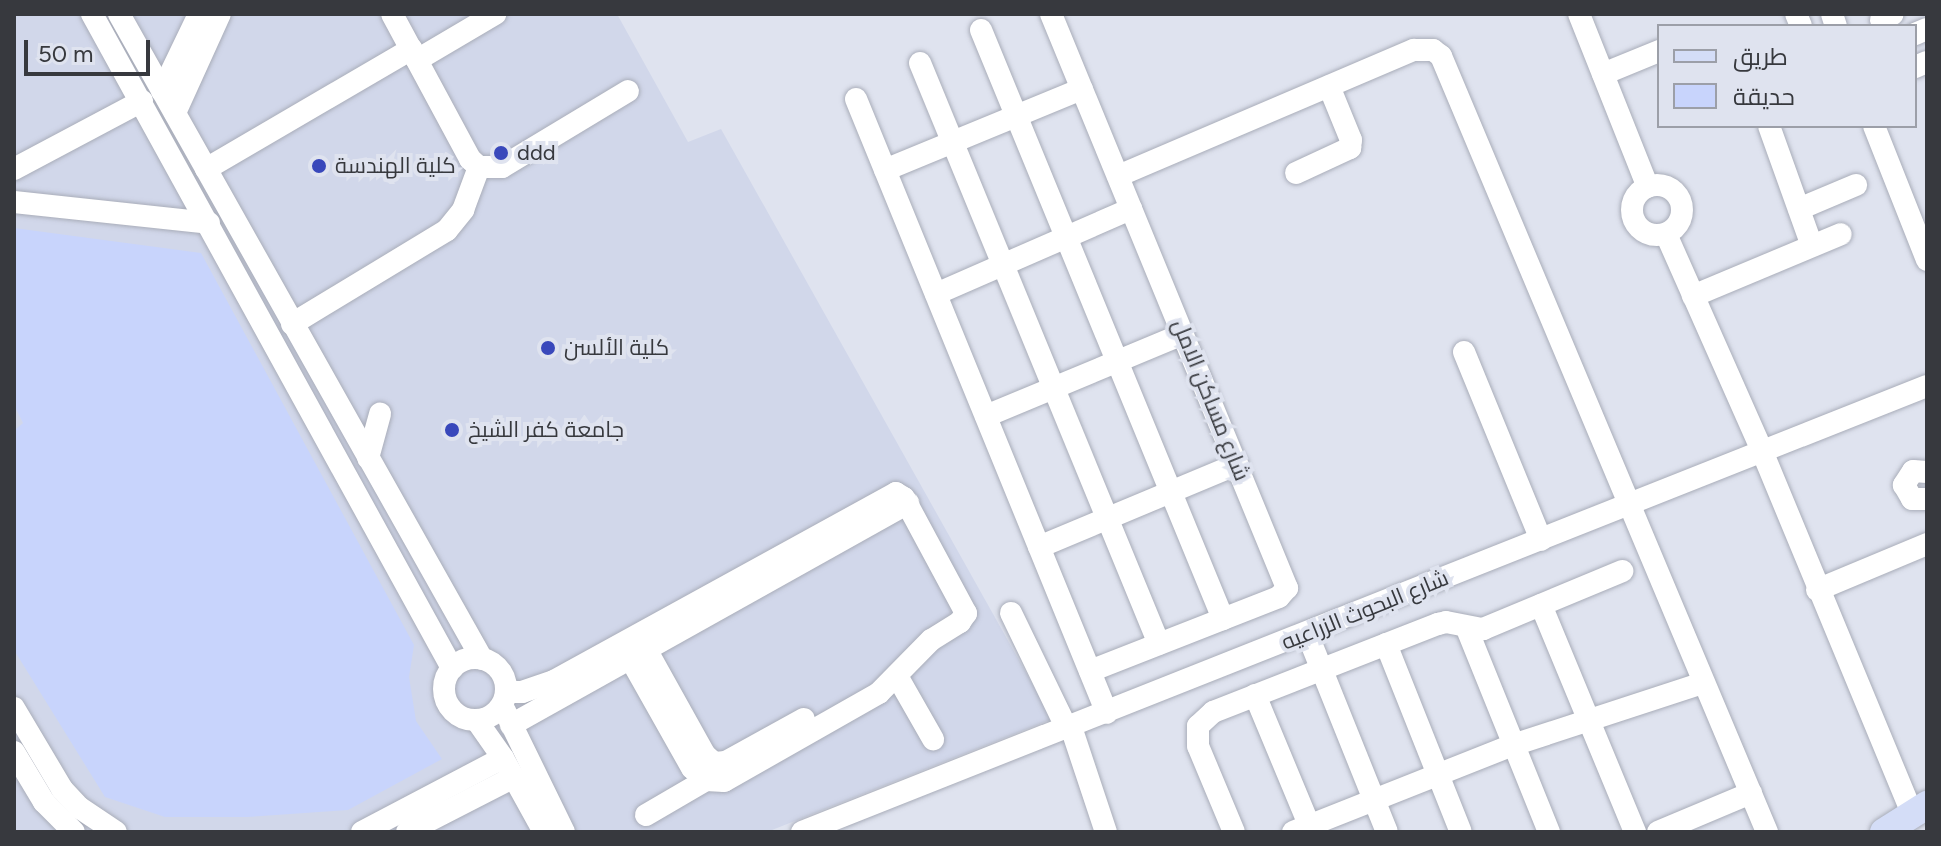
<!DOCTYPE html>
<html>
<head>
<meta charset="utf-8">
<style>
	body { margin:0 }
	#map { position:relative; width:1941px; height:846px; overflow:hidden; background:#dfe3ef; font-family:Figtree,Cairo,sans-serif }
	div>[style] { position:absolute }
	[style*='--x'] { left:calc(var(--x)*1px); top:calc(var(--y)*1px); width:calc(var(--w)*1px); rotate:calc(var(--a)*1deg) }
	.built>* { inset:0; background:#d1d7ea }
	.green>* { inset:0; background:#c8d4fc }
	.roads { filter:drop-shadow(0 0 2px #a9adb9) drop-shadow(0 0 2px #a9adb9) }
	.minor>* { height:22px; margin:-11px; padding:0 11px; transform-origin:11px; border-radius:11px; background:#fff }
	.minor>.ring { margin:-11px; padding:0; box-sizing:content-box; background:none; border:22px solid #fff; border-radius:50% }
	.major>* { height:28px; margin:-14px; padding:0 14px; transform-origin:14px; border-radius:14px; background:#d4ddf7 }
	.dots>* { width:22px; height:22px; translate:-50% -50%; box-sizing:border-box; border:4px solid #dfe3ef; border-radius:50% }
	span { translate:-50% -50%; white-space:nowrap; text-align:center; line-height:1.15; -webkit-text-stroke:8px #dfe3ef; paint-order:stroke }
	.poi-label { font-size:22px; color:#37393e }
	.left { translate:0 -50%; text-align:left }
	.street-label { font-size:22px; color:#37393e }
	.frame { position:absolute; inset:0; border:16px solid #37393e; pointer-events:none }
	.legend { position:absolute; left:1657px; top:24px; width:260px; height:104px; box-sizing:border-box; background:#dfe3ef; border:2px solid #9c9fa8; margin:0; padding:10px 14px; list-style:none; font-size:24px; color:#37393e }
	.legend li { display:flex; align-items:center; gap:16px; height:40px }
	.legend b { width:40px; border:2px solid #9c9fa8 }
	.scale { position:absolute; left:24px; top:40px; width:126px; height:36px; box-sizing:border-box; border:4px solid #37393e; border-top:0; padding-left:10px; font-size:24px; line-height:28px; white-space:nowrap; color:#37393e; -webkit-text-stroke:6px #dfe3ef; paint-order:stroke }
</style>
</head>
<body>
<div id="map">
	<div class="built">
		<i style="clip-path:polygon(14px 14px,617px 14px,688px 142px,721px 129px,1052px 719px,767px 832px,14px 832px)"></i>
	</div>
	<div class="green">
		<i style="clip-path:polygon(14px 228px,201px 253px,414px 645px,409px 677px,416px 721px,442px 759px,348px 810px,247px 817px,165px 817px,105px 797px,14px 650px,14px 431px,23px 423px,14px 405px)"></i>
	</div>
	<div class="roads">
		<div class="minor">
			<i style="--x:92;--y:14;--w:747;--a:61.17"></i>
			<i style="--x:119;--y:14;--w:740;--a:60.63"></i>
			<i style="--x:392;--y:14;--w:165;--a:61.7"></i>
			<i style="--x:470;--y:159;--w:12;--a:42"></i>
			<i style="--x:479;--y:167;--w:23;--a:0"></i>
			<i style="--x:502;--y:167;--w:147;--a:-31.1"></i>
			<i style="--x:1051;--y:14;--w:621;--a:67.65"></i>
			<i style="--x:1287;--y:588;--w:12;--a:132"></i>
			<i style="--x:1279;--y:597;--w:203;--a:158.6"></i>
			<i style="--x:1579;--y:14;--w:186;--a:68.3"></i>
			<i style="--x:1796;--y:14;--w:13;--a:67"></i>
			<i style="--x:1832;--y:14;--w:13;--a:72"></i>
			<i style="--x:1881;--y:20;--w:13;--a:-27"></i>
			<i style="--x:981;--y:30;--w:637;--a:67.66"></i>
			<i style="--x:1915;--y:34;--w:13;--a:-23"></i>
			<i style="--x:417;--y:60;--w:91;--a:-30.5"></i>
			<i style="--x:920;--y:63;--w:628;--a:67.64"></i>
			<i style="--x:1915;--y:67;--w:13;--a:-23"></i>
			<i style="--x:1603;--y:74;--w:61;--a:-22.3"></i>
			<i style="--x:162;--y:91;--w:85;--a:-64.3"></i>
			<i style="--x:856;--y:99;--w:663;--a:67.77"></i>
			<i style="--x:175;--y:113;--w:109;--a:-65.6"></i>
			<i style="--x:1769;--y:126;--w:127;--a:70.3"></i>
			<i style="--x:1874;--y:126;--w:144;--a:68.4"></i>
			<i style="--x:14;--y:169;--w:145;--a:-28"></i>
			<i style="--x:206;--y:169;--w:238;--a:-30.3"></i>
			<i style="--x:885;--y:170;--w:213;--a:-22.4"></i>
			<i style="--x:1296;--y:173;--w:60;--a:-24.8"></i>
			<i style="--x:1350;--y:148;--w:8;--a:-83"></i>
			<i style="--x:1351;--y:140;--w:58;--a:-112.2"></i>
			<i style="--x:1118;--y:176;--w:322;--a:-23.1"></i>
			<i style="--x:1414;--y:50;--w:19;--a:0"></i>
			<i style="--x:1433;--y:50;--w:10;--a:37"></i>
			<i style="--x:1441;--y:56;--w:842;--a:67.21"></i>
			<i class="ring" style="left:1632px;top:185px;width:28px;height:28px"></i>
			<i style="--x:14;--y:202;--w:196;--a:6.1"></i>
			<i style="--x:1799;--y:209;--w:62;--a:-22.8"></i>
			<i style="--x:1666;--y:234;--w:237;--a:66.1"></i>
			<i style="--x:1762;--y:451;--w:394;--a:67.5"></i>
			<i style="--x:936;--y:294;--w:213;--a:-23.6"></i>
			<i style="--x:1693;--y:296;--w:160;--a:-22.7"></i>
			<i style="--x:292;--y:324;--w:181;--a:-31.2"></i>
			<i style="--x:447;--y:230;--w:26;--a:-51"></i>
			<i style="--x:463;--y:210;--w:46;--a:-69.6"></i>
			<i style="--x:1464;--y:352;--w:203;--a:67.7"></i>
			<i style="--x:986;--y:416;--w:213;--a:-22.6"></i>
			<i style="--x:368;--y:458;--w:46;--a:-74.7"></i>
			<i style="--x:1927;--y:472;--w:14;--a:-176"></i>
			<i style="--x:1913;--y:471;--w:17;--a:123"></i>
			<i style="--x:1904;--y:485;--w:16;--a:60"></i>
			<i style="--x:1912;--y:499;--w:15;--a:0"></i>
			<i style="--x:1039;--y:547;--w:215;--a:-22.7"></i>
			<i style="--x:1817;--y:590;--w:119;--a:-22.7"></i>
			<i style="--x:1541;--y:605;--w:246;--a:67.5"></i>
			<i style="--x:1011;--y:613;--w:129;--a:64.2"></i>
			<i style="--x:1467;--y:629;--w:219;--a:68"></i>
			<i style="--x:1307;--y:633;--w:214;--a:68.1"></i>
			<i style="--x:1386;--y:644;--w:202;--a:68.3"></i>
			<i style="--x:646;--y:649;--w:121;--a:60.9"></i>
			<i style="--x:705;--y:755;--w:12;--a:42"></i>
			<i style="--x:714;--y:763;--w:12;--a:-5"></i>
			<i style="--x:726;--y:762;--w:89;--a:-28.9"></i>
			<i class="ring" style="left:444px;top:658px;width:40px;height:40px"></i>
			<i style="--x:897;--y:676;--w:73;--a:60.3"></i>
			<i style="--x:506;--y:692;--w:16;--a:0"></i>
			<i style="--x:522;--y:692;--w:34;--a:-19"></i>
			<i style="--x:554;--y:681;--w:390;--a:-28.8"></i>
			<i style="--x:896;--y:493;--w:9;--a:32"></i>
			<i style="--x:904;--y:498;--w:131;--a:61.7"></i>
			<i style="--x:966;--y:613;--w:11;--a:124"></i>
			<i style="--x:960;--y:622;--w:34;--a:148"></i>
			<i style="--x:931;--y:640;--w:74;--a:134.5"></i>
			<i style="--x:879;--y:693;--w:178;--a:150.4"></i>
			<i style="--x:724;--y:781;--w:18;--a:-177"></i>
			<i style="--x:706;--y:780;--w:18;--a:-139"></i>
			<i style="--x:692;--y:768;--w:126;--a:-119.4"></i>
			<i style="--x:1255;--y:695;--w:148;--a:67.4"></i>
			<i style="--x:14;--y:708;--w:94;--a:59.3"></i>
			<i style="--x:62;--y:789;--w:26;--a:47"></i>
			<i style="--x:80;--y:808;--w:43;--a:33.7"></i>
			<i style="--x:505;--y:711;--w:135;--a:64"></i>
			<i style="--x:477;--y:721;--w:45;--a:54.9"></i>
			<i style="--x:503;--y:758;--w:85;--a:61"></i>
			<i style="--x:511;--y:725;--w:455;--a:-29.2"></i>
			<i style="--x:1071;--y:727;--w:111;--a:71.6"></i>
			<i style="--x:14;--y:752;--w:58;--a:59"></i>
			<i style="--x:44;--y:802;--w:42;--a:45"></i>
			<i style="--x:646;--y:815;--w:69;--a:-30.3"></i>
			<i style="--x:706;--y:780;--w:10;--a:-66"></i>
			<i style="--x:362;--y:832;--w:159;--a:-27.7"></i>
			<i style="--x:407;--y:832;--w:120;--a:-27.2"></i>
			<i style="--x:802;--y:832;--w:1210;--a:-21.63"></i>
			<i style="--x:1234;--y:832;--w:93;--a:-112.7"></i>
			<i style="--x:1198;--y:746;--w:20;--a:-90"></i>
			<i style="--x:1198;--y:726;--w:21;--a:-43"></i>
			<i style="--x:1213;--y:712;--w:242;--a:-21.4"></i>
			<i style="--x:1438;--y:624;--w:8;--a:-14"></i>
			<i style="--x:1446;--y:622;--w:38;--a:11"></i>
			<i style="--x:1483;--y:629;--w:151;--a:-22.6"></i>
			<i style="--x:1293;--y:832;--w:237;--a:-21.6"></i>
			<i style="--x:1513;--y:745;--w:200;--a:-18.1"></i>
			<i style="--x:1658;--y:832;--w:101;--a:-22.8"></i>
		</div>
		<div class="major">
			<i style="--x:1884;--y:832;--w:51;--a:-32.1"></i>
		</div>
	</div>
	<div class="dots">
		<i style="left:501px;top:153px;background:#3948bb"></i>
		<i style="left:319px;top:166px;background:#3948bb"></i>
		<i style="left:548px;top:348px;background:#3948bb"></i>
		<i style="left:452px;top:430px;background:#3948bb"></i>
	</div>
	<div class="poi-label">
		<span class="left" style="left:517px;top:153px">ddd</span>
		<span class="left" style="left:335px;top:166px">كلية الهندسة</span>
		<span class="left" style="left:564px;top:348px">كلية الألسن</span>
		<span class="left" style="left:468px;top:430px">جامعة كفر الشيخ</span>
	</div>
	<div class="street-label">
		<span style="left:1211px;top:400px;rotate:68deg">شارع مساكن الامل</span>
		<span style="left:1365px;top:610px;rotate:-22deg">شارع البحوث الزراعيه</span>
	</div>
	<div class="frame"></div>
	<ul class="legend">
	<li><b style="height:10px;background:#d4ddf7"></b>طريق</li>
	<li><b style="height:22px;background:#c8d4fc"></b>حديقة</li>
	</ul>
	<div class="scale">50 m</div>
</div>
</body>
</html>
